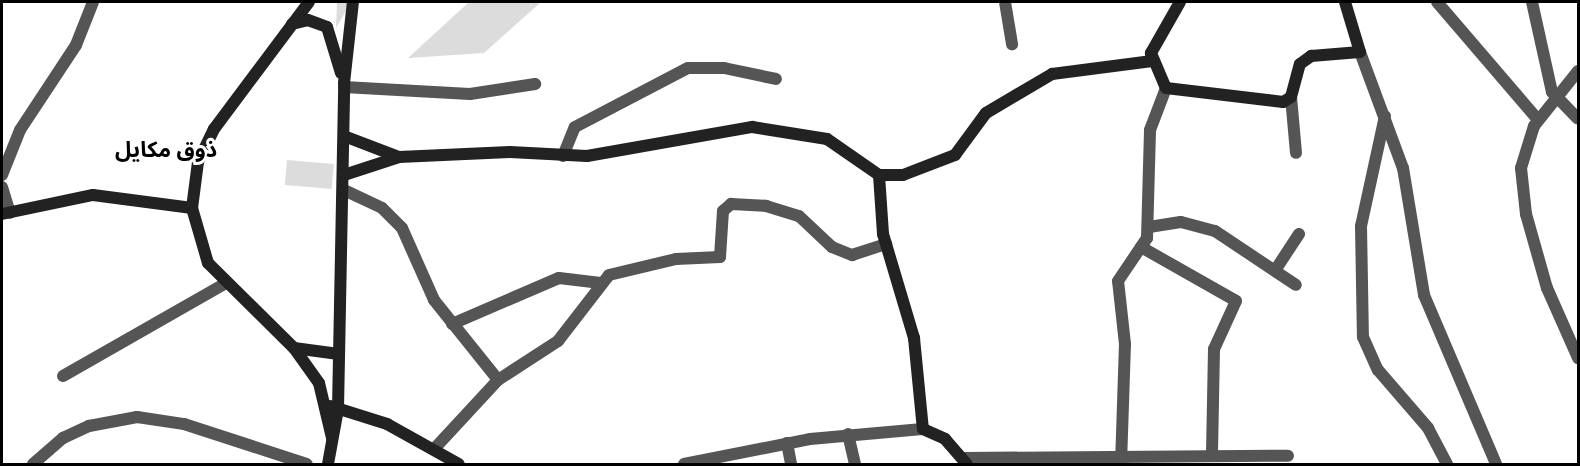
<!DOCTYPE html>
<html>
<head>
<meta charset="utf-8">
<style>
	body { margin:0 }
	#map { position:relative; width:1580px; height:466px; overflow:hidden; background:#fff; font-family:Raleway,"Noto Sans Arabic",sans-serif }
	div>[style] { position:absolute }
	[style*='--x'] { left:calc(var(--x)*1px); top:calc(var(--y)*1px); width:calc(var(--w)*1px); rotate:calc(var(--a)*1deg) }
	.green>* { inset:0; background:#dcdcdc; transform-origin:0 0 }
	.street>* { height:12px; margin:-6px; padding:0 6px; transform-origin:6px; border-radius:6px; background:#555 }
	.secondary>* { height:12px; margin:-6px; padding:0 6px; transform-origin:6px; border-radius:6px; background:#222 }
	span { translate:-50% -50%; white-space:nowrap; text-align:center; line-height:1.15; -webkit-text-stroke:6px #fff; paint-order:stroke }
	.district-label { font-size:22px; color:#000; font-weight:700 }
	.frame { position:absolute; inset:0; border:3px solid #000; pointer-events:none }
</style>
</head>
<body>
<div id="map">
	<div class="green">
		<i style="clip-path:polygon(337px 2px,351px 2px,336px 28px)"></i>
		<i style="clip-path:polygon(469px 2px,541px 2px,484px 53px,408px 58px)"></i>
		<i style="left:287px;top:160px;width:47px;height:25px;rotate:5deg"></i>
	</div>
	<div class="street">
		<i style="--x:1005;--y:2;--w:43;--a:80.5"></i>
		<i style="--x:1437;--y:2;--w:155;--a:49.4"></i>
		<i style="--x:1532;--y:2;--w:92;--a:77.5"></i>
		<i style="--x:1552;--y:92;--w:37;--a:46"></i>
		<i style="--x:1360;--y:52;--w:124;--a:69.7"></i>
		<i style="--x:1403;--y:168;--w:129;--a:80.6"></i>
		<i style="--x:1424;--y:295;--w:184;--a:66.9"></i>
		<i style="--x:1578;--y:71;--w:70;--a:128.7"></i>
		<i style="--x:1534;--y:126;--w:44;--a:107.2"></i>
		<i style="--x:1521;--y:168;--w:46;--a:83.8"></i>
		<i style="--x:1526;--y:214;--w:77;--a:74.2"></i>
		<i style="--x:1547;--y:288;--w:77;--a:66.1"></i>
		<i style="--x:344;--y:87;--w:126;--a:3.2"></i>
		<i style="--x:470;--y:94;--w:66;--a:-8.7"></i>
		<i style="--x:1291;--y:97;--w:56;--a:84.9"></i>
		<i style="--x:1385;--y:116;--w:113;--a:102.3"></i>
		<i style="--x:1361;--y:226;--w:111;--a:89"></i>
		<i style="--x:1363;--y:337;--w:36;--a:66"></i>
		<i style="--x:1378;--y:370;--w:77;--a:49.2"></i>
		<i style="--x:1428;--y:428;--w:41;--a:62.2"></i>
		<i style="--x:563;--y:156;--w:31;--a:-68"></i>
		<i style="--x:575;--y:127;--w:127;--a:-27.6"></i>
		<i style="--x:688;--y:68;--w:36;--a:0"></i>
		<i style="--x:724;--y:68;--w:53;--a:11.9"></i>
		<i style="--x:2;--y:175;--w:48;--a:-68.2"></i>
		<i style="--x:20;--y:130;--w:102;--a:-56.6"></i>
		<i style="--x:76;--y:45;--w:46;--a:-68.4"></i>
		<i style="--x:2;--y:187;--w:27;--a:73"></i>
		<i style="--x:344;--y:190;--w:42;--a:25.3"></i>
		<i style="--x:382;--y:208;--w:28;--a:45"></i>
		<i style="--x:402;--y:228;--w:79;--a:66"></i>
		<i style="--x:434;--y:300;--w:102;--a:51.3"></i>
		<i style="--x:1149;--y:227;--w:32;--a:-9"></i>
		<i style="--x:1181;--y:222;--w:35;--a:15"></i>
		<i style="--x:1215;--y:231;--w:97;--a:33.7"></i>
		<i style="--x:1141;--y:247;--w:109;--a:29.6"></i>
		<i style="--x:1236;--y:301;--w:53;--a:114.6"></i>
		<i style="--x:1214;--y:349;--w:107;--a:91.1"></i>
		<i style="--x:1276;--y:269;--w:42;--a:-56.7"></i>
		<i style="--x:452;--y:324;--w:116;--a:-23.3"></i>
		<i style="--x:559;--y:278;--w:42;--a:6.8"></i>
		<i style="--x:63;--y:376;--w:188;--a:-29.7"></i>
		<i style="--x:848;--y:434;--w:31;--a:77"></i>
		<i style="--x:787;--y:443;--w:21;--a:79"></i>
		<i style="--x:435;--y:448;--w:93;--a:-47.2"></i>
		<i style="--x:498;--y:380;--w:72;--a:-33"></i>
		<i style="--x:558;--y:341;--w:83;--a:-52.3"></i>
		<i style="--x:609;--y:275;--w:69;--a:-13.4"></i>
		<i style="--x:676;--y:259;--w:44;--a:-2.6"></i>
		<i style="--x:720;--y:257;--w:46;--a:-86.3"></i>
		<i style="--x:723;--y:211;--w:11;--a:-41"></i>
		<i style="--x:731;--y:204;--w:35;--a:3"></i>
		<i style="--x:766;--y:206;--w:34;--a:17"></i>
		<i style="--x:799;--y:216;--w:45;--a:43.2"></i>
		<i style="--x:832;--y:247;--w:22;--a:22"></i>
		<i style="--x:852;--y:255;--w:36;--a:-18"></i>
		<i style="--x:963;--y:458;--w:325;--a:-0.4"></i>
		<i style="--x:33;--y:464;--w:40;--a:-41"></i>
		<i style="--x:63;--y:438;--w:29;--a:-25"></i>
		<i style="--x:89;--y:426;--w:49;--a:-10.6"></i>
		<i style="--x:137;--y:417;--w:48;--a:8.5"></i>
		<i style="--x:184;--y:424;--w:129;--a:18"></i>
		<i style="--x:684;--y:464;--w:128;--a:-11.2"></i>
		<i style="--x:810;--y:439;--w:113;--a:-5.1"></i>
		<i style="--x:1121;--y:464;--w:120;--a:-88.1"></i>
		<i style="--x:1125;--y:344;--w:63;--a:-96.3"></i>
		<i style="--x:1118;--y:281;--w:52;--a:-56"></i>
		<i style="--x:1147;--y:238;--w:108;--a:-88.4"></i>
		<i style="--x:1150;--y:130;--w:45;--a:-69.1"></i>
	</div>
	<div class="secondary">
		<i style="--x:309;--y:2;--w:159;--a:126.8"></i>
		<i style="--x:214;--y:129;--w:37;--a:116"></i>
		<i style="--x:198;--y:162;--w:46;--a:97.4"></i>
		<i style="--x:192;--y:208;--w:57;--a:73.8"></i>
		<i style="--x:208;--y:263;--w:121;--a:44.7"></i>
		<i style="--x:294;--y:348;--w:43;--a:54.5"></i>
		<i style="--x:319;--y:383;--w:57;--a:76.7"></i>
		<i style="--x:1180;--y:2;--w:59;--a:119.6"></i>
		<i style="--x:1151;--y:53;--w:38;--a:67"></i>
		<i style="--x:1166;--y:88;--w:118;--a:6.8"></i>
		<i style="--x:1283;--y:102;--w:9;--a:-32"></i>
		<i style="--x:1291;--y:97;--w:34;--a:-75"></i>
		<i style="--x:1300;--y:64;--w:14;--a:-36"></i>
		<i style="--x:1311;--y:56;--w:49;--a:-4.7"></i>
		<i style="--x:1360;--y:52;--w:52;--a:-106.7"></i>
		<i style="--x:292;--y:24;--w:16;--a:-14"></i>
		<i style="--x:308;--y:20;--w:20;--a:20"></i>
		<i style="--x:327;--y:27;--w:48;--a:73.1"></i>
		<i style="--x:344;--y:136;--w:59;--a:20.9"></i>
		<i style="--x:344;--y:175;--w:58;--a:-18.1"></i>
		<i style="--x:399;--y:157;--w:111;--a:-2.6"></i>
		<i style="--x:510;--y:152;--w:77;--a:3"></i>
		<i style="--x:587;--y:156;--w:168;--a:-10"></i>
		<i style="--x:752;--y:127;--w:76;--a:9.1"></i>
		<i style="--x:827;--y:139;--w:63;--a:34.7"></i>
		<i style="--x:879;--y:175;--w:24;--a:0"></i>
		<i style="--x:903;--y:175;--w:56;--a:-21"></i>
		<i style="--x:955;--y:155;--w:52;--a:-53.6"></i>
		<i style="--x:986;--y:113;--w:77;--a:-30.6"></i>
		<i style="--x:1052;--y:74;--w:101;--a:-7.4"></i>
		<i style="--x:879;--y:175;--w:59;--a:86.1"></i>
		<i style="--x:883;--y:234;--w:109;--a:73.4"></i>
		<i style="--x:914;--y:338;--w:91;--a:84.4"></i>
		<i style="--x:923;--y:429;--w:24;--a:24"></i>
		<i style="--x:945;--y:439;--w:33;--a:49"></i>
		<i style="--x:2;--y:214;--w:93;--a:-11.8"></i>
		<i style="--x:93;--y:195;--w:100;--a:7.5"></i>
		<i style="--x:294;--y:348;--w:45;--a:7.6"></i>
		<i style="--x:330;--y:406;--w:60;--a:17.5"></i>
		<i style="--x:387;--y:424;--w:82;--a:29.1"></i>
		<i style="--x:328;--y:464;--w:56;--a:-79.7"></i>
		<i style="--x:338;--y:409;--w:326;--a:-88.9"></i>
		<i style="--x:344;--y:83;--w:81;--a:-83.7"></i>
	</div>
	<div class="district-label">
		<span style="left:166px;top:150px">ذوق مكايل</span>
	</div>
	<div class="frame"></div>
</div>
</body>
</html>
